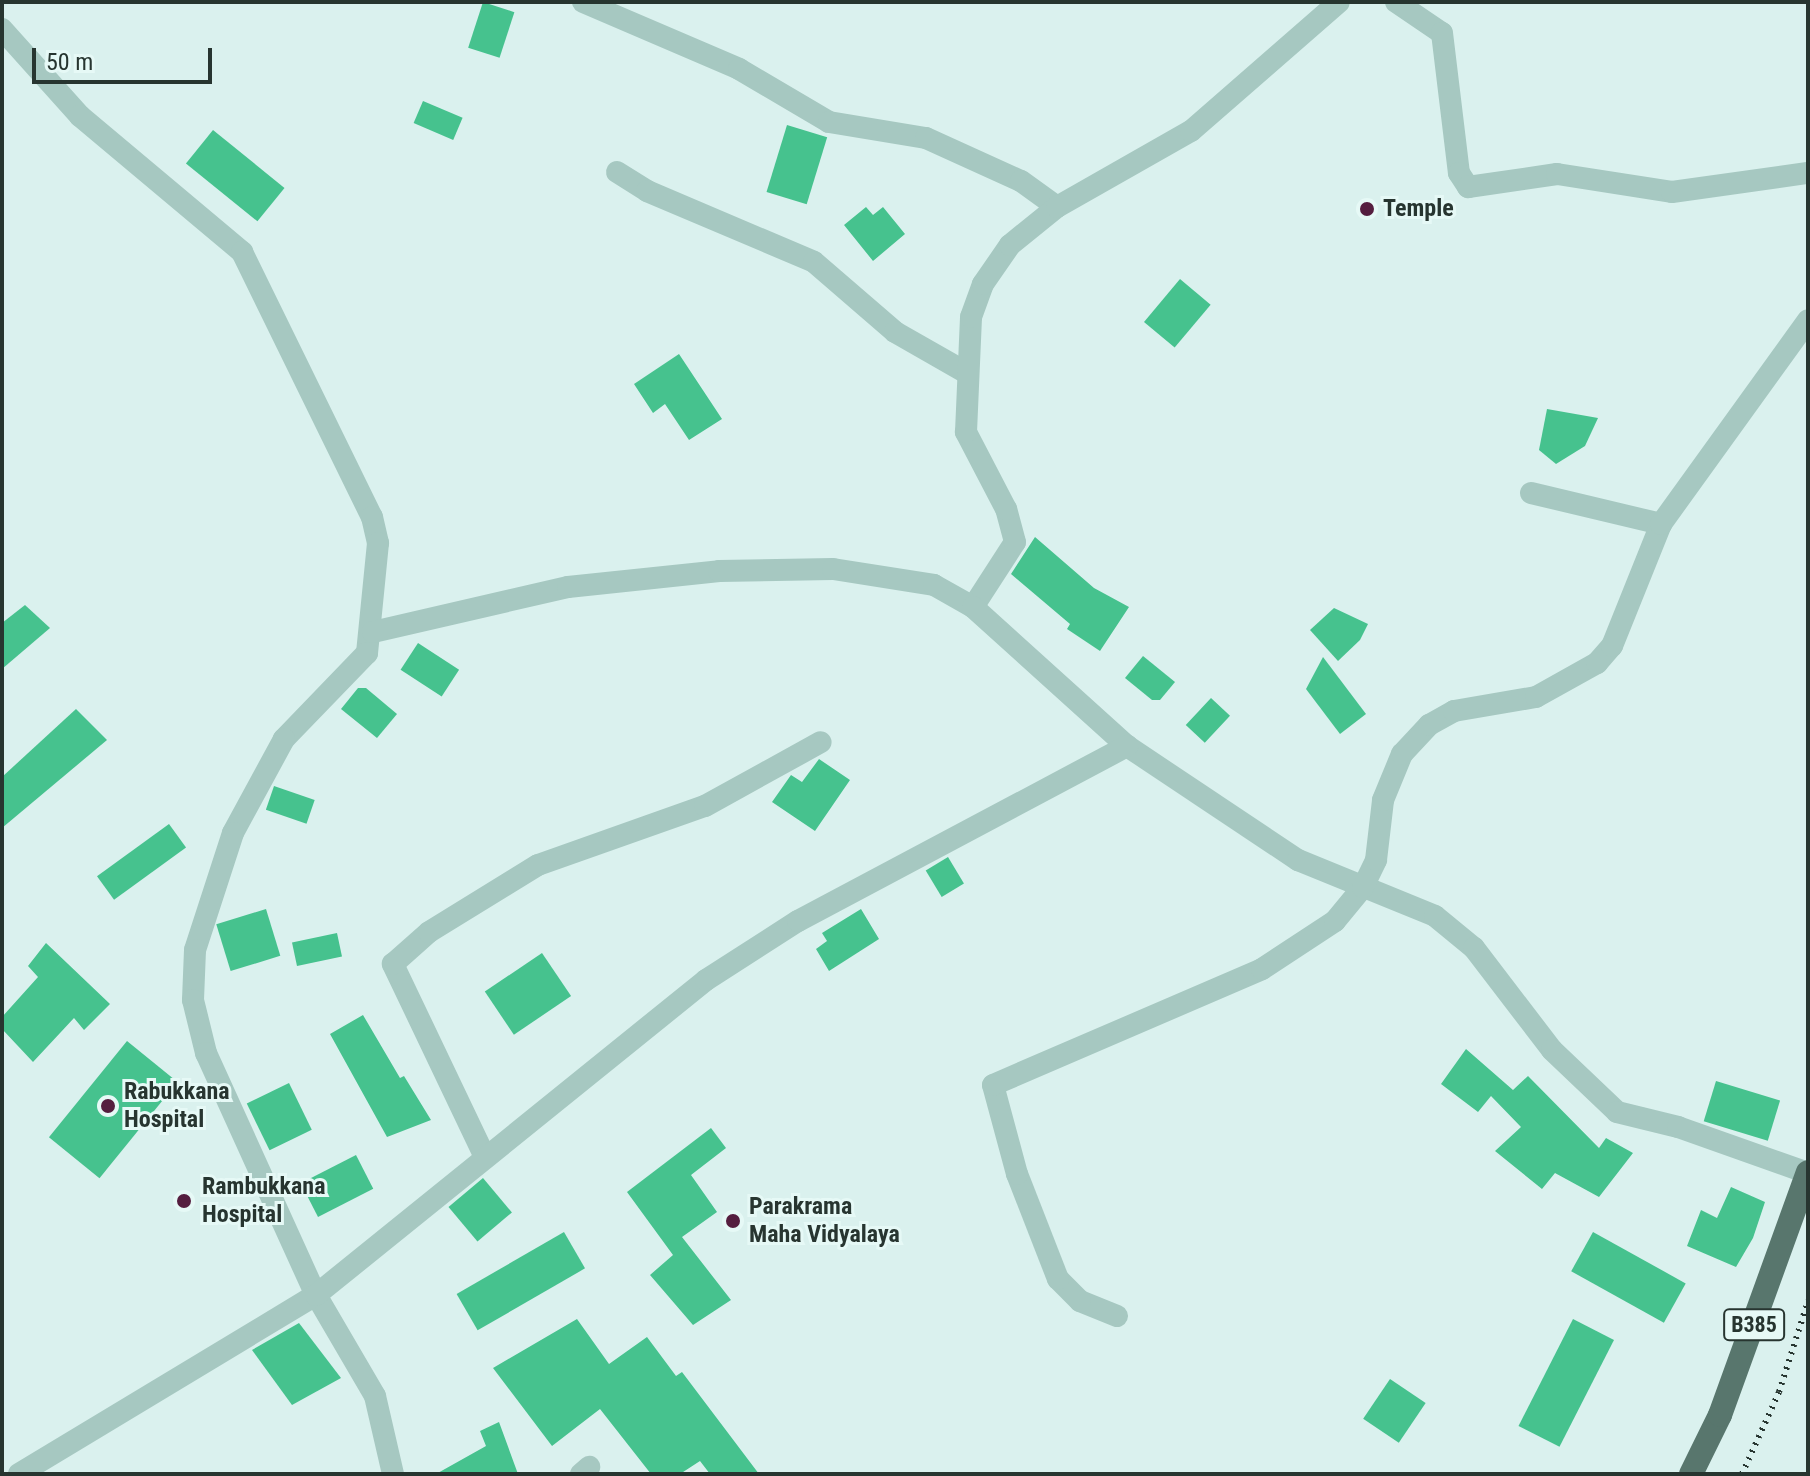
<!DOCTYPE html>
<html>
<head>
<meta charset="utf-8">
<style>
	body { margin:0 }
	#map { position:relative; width:1810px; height:1476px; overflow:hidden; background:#daf1ee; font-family:"Roboto Condensed",sans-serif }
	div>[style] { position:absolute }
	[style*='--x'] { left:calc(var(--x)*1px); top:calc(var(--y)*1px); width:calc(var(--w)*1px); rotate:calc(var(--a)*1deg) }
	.building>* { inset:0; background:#46c28e; transform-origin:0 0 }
	.minor>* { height:22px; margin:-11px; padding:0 11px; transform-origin:11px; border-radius:11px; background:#a6c8c1 }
	.major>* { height:24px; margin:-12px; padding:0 12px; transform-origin:12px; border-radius:12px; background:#58766d }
	.rail>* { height:6px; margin-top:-3px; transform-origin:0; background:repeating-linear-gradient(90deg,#273530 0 2px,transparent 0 8px) }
	.dots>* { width:22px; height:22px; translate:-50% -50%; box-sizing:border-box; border:4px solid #e6f9f6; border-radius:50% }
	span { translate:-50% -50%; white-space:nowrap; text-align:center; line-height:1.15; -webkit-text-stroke:6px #e6f9f6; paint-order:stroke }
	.shield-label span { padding:2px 6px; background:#e6f9f6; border:2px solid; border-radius:6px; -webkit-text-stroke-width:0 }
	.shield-label { font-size:22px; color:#273530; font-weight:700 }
	.poi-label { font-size:24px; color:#273530; font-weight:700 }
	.left { translate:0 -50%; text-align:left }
	.frame { position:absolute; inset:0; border:4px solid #273530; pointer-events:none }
	.scale { position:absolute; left:32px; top:48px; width:180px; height:36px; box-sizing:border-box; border:4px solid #273530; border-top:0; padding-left:10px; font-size:24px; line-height:28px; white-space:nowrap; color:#273530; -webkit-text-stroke:6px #e6f9f6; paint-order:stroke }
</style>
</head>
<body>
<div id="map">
	<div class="building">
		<i style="left:483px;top:2px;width:33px;height:48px;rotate:18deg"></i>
		<i style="left:423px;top:101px;width:43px;height:24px;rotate:23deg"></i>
		<i style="left:787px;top:125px;width:42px;height:70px;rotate:17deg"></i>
		<i style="left:213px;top:130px;width:92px;height:43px;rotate:39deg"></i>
		<i style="clip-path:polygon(866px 207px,873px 215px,883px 207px,905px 234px,873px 261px,844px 225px)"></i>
		<i style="left:1180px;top:279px;width:40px;height:56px;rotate:40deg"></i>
		<i style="clip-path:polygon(679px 354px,722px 419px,689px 440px,665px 404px,653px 413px,634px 384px)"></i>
		<i style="clip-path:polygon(1547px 409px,1598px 418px,1585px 446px,1556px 464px,1539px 450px)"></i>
		<i style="clip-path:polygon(1035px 537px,1094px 588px,1129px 607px,1100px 651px,1067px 629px,1070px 624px,1011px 574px)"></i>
		<i style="clip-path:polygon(25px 605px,50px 628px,2px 669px,2px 623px)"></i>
		<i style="clip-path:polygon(1334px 608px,1368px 624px,1360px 640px,1338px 661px,1310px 630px)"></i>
		<i style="left:418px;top:643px;width:49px;height:32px;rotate:33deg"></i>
		<i style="clip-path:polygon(1143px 656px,1175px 682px,1160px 700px,1152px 700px,1125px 678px)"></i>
		<i style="clip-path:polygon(1323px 657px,1366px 714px,1340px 734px,1306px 689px)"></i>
		<i style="clip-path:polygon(358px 688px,366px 688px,397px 714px,377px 738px,341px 709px)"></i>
		<i style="left:1211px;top:698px;width:26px;height:37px;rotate:43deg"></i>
		<i style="clip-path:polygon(76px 709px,107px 740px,2px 828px,2px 777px)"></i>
		<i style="clip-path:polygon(819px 759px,850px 780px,815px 831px,772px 802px,791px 775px,802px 782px)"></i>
		<i style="left:274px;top:786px;width:43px;height:25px;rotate:19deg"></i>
		<i style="left:169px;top:824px;width:29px;height:89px;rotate:54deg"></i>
		<i style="left:948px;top:857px;width:31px;height:26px;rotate:59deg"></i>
		<i style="left:266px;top:909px;width:49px;height:52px;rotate:73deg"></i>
		<i style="clip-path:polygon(861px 909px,879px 939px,829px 971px,816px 949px,827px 941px,822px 933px)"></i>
		<i style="left:337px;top:933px;width:24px;height:46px;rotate:78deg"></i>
		<i style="clip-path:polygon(46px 943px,110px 1004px,84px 1030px,74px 1018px,33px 1062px,2px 1029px,2px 1017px,38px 977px,28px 966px)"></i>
		<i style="left:542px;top:953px;width:52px;height:69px;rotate:56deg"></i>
		<i style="clip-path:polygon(363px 1015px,400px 1078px,404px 1076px,431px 1120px,387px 1137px,330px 1034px)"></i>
		<i style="left:127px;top:1041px;width:65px;height:124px;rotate:39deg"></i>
		<i style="clip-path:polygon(1466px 1049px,1513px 1090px,1528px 1076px,1599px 1148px,1606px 1138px,1633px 1153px,1599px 1197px,1555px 1173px,1542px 1189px,1495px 1151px,1521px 1127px,1491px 1096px,1478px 1112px,1441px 1084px)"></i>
		<i style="left:1716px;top:1081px;width:67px;height:42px;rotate:17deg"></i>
		<i style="left:289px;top:1083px;width:52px;height:47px;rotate:64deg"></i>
		<i style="clip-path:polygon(711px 1128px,726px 1148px,691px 1175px,717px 1212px,682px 1237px,731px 1300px,693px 1325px,650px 1275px,673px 1255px,627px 1192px)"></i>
		<i style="left:356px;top:1155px;width:38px;height:62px;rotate:63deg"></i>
		<i style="left:483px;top:1178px;width:45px;height:45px;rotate:50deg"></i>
		<i style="clip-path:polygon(1731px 1187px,1765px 1202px,1753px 1238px,1736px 1267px,1687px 1246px,1701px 1210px,1717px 1218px)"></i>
		<i style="left:564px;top:1232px;width:42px;height:124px;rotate:60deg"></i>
		<i style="left:1593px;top:1232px;width:106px;height:45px;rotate:29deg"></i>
		<i style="clip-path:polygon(577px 1319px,609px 1364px,647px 1337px,676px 1376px,682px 1372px,759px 1474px,710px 1474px,700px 1461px,680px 1474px,651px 1474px,600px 1409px,552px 1446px,493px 1368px)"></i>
		<i style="left:1573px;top:1319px;width:46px;height:120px;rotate:27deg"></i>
		<i style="clip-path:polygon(299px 1323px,341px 1378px,292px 1405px,252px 1350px)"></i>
		<i style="left:1390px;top:1379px;width:43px;height:48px;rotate:34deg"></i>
		<i style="clip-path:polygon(499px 1422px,518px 1474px,436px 1474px,486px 1446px,480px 1431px)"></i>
	</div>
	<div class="minor">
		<i style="--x:583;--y:2;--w:170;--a:23.2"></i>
		<i style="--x:739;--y:69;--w:104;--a:30.5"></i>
		<i style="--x:829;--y:122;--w:98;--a:9.4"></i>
		<i style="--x:926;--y:138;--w:104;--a:24.4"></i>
		<i style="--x:1021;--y:181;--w:44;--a:35.8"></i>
		<i style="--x:1396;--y:2;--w:55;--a:34"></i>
		<i style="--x:1442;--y:33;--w:141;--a:83.1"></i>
		<i style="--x:1459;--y:173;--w:17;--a:57"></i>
		<i style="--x:1468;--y:187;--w:90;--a:-8.3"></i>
		<i style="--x:1557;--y:174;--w:116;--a:8.9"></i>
		<i style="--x:1672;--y:192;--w:137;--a:-8"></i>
		<i style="--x:2;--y:29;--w:117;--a:48.1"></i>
		<i style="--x:80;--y:116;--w:212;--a:40"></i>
		<i style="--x:242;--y:252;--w:295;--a:63.9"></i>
		<i style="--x:372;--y:517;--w:27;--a:77"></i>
		<i style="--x:378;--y:543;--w:111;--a:95.7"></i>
		<i style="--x:367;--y:653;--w:120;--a:134"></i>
		<i style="--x:284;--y:739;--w:107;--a:118.5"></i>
		<i style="--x:233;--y:833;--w:123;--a:108"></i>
		<i style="--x:195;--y:950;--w:50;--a:92.3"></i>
		<i style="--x:193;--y:1000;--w:55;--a:76.2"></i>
		<i style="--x:206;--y:1053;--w:266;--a:65.6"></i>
		<i style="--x:316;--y:1295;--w:117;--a:59.7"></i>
		<i style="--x:375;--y:1396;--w:80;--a:77"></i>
		<i style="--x:617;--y:172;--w:36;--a:32"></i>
		<i style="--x:647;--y:191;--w:181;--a:23"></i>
		<i style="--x:814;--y:262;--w:107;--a:40.8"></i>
		<i style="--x:895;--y:332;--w:81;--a:29.7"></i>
		<i style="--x:1531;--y:493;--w:134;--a:13.4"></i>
		<i style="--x:973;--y:607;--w:77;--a:-57.1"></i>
		<i style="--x:1015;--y:542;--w:34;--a:-105"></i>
		<i style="--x:1006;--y:509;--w:87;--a:-117.5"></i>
		<i style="--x:966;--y:432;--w:115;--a:-87.5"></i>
		<i style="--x:971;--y:317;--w:35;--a:-70"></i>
		<i style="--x:983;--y:284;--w:47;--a:-55.3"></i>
		<i style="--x:1010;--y:245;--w:60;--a:-39"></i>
		<i style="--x:1057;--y:207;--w:154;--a:-29.6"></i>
		<i style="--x:1191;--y:131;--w:196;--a:-41.1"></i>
		<i style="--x:373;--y:632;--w:200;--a:-13"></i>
		<i style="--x:568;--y:587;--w:152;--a:-6"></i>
		<i style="--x:719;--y:571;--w:114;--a:-1"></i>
		<i style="--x:833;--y:569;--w:102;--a:9"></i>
		<i style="--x:934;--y:585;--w:45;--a:29.4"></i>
		<i style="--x:973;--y:607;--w:207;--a:42.1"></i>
		<i style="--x:1127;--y:746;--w:206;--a:33.7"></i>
		<i style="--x:1298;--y:860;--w:148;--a:22.2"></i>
		<i style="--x:1435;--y:916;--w:50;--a:39.4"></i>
		<i style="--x:1474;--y:948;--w:128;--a:52.6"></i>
		<i style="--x:1552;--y:1050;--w:90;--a:43.6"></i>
		<i style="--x:1617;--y:1112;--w:63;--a:13.8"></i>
		<i style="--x:1678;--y:1127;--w:138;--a:19.5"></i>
		<i style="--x:484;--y:1155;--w:212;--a:-115.5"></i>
		<i style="--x:393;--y:964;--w:48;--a:-41.6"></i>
		<i style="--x:429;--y:932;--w:128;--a:-31.6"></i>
		<i style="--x:538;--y:865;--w:177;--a:-19.5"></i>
		<i style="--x:705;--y:806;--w:132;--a:-28.9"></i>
		<i style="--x:1117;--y:1316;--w:40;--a:-158"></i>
		<i style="--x:1080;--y:1301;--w:31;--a:-135"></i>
		<i style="--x:1058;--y:1279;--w:113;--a:-111.3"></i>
		<i style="--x:1017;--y:1174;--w:92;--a:-105.1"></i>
		<i style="--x:993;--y:1085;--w:293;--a:-23.3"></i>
		<i style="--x:1262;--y:969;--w:87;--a:-33.3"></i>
		<i style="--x:1335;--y:921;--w:44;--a:-50.5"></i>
		<i style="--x:1363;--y:887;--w:30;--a:-64"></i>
		<i style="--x:1376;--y:860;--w:60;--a:-83.3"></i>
		<i style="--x:1383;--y:800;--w:50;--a:-67.6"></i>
		<i style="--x:1402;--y:754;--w:40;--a:-47"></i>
		<i style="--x:1429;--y:725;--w:29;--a:-29"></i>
		<i style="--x:1454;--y:711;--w:83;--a:-9.7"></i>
		<i style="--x:1536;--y:697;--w:70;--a:-29.1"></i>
		<i style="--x:1597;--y:663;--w:23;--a:-49"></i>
		<i style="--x:1612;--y:646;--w:131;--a:-68.1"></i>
		<i style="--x:1661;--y:524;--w:251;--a:-54.2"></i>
		<i style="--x:19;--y:1474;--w:347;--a:-31.1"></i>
		<i style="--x:316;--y:1295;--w:501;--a:-38.93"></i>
		<i style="--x:706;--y:980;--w:109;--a:-32.7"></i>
		<i style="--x:798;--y:921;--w:373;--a:-28"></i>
		<i style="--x:581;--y:1474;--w:11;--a:-41"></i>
	</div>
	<div class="major">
		<i style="--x:1691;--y:1474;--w:66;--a:-63.8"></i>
		<i style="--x:1720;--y:1415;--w:258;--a:-70.1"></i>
	</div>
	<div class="rail">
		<i style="--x:1742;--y:1474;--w:90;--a:-65.7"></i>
		<i style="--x:1779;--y:1392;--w:96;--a:-72.3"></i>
	</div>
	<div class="dots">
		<i style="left:1367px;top:209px;background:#551e3f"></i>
		<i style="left:108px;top:1106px;background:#551e3f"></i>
		<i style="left:184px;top:1201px;background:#551e3f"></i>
		<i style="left:733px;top:1221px;background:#551e3f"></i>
	</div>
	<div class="shield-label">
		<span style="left:1754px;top:1325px">B385</span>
	</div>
	<div class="poi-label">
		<span class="left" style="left:1383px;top:209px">Temple</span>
		<span class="left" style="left:124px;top:1106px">Rabukkana<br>Hospital</span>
		<span class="left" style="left:202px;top:1201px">Rambukkana<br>Hospital</span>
		<span class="left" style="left:749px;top:1221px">Parakrama<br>Maha Vidyalaya</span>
	</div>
	<div class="frame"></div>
	<div class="scale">50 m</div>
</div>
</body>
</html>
